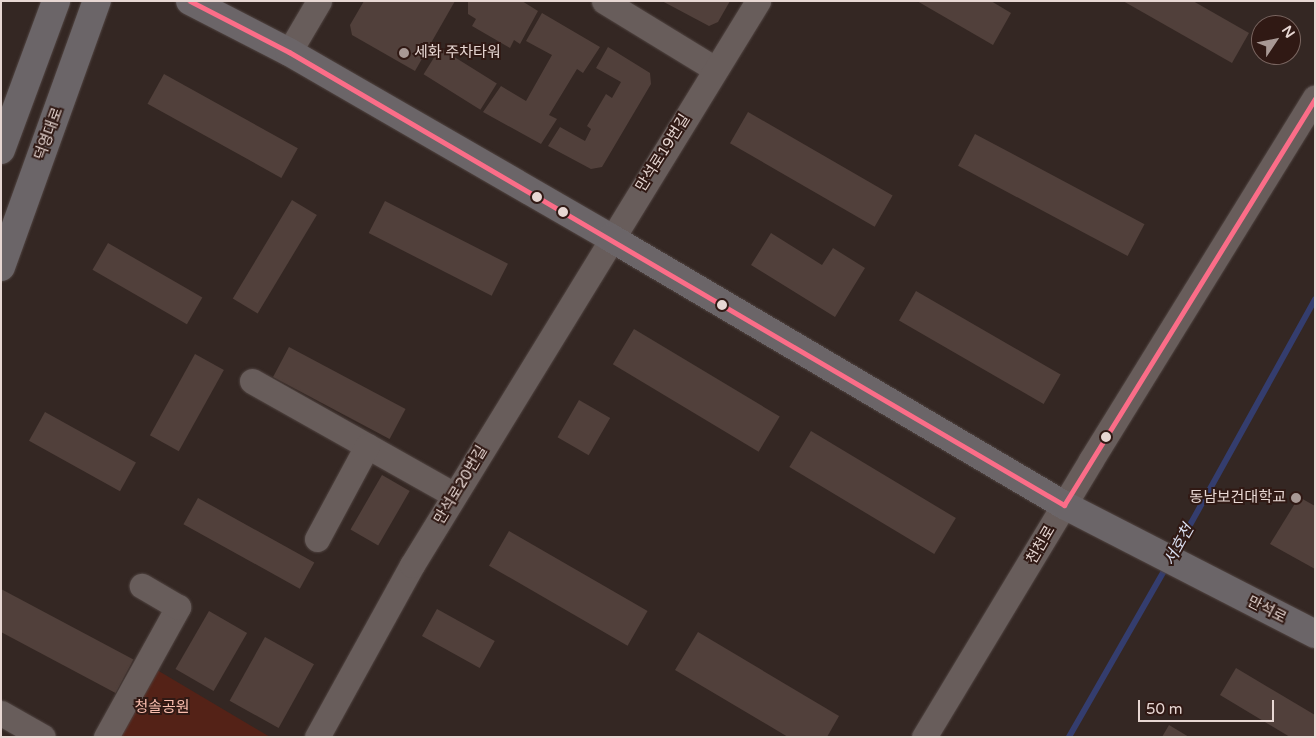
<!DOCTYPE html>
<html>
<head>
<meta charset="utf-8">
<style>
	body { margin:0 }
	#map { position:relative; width:1316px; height:738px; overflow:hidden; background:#342723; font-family:"Varela Round","Noto Sans KR",sans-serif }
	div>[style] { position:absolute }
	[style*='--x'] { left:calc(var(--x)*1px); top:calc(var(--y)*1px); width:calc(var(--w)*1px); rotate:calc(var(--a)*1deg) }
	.green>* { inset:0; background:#542217 }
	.stream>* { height:5.5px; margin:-2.75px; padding:0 2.75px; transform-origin:2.75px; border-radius:2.75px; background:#343d6e }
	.building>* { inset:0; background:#51403b; transform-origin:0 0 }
	.roads { filter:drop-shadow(0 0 1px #504441) drop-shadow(0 0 1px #504441) }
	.minor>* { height:25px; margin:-12.5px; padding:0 12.5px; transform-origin:12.5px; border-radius:12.5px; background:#685d5b }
	.major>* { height:28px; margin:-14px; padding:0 14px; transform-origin:14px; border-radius:14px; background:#6b6568 }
	.bus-1>* { height:5px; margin:-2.5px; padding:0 2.5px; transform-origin:2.5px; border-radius:2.5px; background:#fb6d88 }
	.dots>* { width:14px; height:14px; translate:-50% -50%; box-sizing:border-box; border:2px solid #301914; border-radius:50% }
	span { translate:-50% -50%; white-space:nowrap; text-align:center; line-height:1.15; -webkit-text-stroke:4px #301914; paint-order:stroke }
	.poi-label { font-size:15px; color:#e7d7d3 }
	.left { translate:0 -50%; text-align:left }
	.right { translate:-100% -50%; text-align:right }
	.street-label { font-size:15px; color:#e7d7d3 }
	.park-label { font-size:15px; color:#fabeaf }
	.water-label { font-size:16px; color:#d9def0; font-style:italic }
	.frame { position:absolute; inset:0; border:2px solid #e7d7d3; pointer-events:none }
	.north { position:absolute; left:1251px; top:15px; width:50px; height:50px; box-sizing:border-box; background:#301914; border:1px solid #796560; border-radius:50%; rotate:56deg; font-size:14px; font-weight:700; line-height:20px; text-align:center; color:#e7d7d3 }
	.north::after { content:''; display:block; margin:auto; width:18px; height:22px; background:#a89995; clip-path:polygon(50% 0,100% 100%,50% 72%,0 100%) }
	.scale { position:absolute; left:1138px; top:700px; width:136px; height:22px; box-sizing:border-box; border:2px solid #e7d7d3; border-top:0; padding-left:6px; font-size:15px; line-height:18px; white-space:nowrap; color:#e7d7d3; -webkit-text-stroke:4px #301914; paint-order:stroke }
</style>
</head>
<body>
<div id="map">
	<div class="green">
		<i style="clip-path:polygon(152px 667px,270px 737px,110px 737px)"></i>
	</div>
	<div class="stream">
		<i style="--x:1174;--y:554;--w:291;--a:-61"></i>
		<i style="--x:1069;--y:737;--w:197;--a:-60.2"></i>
	</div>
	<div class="building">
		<i style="clip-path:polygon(364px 1px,455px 1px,415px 71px,352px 35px,350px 25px)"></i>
		<i style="clip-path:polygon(468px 1px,522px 1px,538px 11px,520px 44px,514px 40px,510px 48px,472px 26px,476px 19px,468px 14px)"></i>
		<i style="clip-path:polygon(662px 1px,730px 1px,718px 22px,709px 26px)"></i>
		<i style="clip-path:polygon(917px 1px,991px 1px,1011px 13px,993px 45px)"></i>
		<i style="clip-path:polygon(1123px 1px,1193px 1px,1249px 33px,1232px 63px)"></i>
		<i style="clip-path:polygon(542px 13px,600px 47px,583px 73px,577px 69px,549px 115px,557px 119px,541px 144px,483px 112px,501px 86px,526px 101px,552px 55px,526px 41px)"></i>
		<i style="clip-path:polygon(608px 47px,650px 73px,651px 84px,602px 167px,591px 169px,548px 146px,560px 127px,585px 141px,591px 129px,587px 126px,606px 94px,612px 98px,621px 82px,596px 68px)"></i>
		<i style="left:440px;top:48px;width:67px;height:31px;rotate:32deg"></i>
		<i style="left:164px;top:74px;width:153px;height:34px;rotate:29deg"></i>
		<i style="left:748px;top:112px;width:167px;height:36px;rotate:30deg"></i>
		<i style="left:975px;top:134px;width:192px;height:36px;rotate:28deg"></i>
		<i style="left:292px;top:200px;width:29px;height:115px;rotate:31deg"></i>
		<i style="left:385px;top:201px;width:138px;height:36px;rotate:27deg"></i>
		<i style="clip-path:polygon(771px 233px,822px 265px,833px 248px,865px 268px,835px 317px,751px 265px)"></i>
		<i style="left:108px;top:243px;width:109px;height:31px;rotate:30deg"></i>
		<i style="left:916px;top:291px;width:167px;height:34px;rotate:30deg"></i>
		<i style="left:634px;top:329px;width:170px;height:41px;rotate:31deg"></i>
		<i style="left:289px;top:347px;width:132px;height:34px;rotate:28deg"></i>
		<i style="left:195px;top:354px;width:33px;height:93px;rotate:29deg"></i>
		<i style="left:579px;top:400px;width:36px;height:43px;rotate:30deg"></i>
		<i style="left:45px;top:412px;width:104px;height:33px;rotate:29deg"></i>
		<i style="left:811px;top:431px;width:169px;height:42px;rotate:31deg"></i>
		<i style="left:382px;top:475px;width:32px;height:63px;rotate:30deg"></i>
		<i style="clip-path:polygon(1299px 497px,1315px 506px,1315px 569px,1270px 544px)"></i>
		<i style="left:198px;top:498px;width:133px;height:30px;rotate:29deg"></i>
		<i style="left:509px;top:531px;width:160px;height:40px;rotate:30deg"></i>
		<i style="left:1px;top:589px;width:150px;height:38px;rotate:28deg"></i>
		<i style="left:437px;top:609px;width:66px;height:31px;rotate:29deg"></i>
		<i style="left:209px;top:611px;width:44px;height:67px;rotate:30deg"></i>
		<i style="clip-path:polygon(698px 632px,839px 716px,827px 737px,788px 737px,675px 670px)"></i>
		<i style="left:265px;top:637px;width:56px;height:73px;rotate:29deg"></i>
		<i style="clip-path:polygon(1236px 668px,1315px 715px,1315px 737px,1290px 737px,1220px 695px)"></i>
		<i style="clip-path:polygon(1169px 725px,1189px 737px,1162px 737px)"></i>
	</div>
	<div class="roads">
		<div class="minor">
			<i style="--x:604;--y:1;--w:130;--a:31.5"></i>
			<i style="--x:289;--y:52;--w:59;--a:-59.5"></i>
			<i style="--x:252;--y:381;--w:232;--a:29.4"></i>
			<i style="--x:317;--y:539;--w:106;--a:-61.7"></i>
			<i style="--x:1;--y:713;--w:48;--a:29.7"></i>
			<i style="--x:106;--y:737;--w:149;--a:-61"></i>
			<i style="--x:178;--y:607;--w:42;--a:-149.7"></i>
			<i style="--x:317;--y:737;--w:196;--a:-61.1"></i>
			<i style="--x:412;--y:565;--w:662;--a:-58.47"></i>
			<i style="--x:924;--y:737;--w:323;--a:-58.9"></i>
			<i style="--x:1091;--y:460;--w:426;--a:-58.3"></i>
		</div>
		<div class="major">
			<i style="--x:190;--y:1;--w:111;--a:27.3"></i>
			<i style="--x:289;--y:52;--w:372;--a:30"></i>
			<i style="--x:611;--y:238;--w:526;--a:30.52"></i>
			<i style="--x:1064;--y:505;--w:282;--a:27.2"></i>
			<i style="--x:1;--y:150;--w:159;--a:-69.7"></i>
			<i style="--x:1;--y:267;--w:283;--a:-70.2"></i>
		</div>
	</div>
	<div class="bus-1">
		<i style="--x:190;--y:1;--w:111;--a:27.3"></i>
		<i style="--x:289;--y:52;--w:898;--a:30.31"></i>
		<i style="--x:1064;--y:505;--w:478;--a:-58.3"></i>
	</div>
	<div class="dots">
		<i style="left:404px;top:53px;background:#a89995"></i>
		<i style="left:537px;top:197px;background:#e7d7d3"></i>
		<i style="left:563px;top:212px;background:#e7d7d3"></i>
		<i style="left:722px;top:305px;background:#e7d7d3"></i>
		<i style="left:1106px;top:437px;background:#e7d7d3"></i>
		<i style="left:1296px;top:498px;background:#a89995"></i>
	</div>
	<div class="poi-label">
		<span class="left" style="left:414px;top:53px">세화 주차타워</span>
		<span class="right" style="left:1286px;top:498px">동남보건대학교</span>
	</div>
	<div class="street-label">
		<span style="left:49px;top:134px;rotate:-70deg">덕영대로</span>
		<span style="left:663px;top:153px;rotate:-58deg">만석로19번길</span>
		<span style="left:461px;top:485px;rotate:-59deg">만석로20번길</span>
		<span style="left:1041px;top:545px;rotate:-60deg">천천로</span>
		<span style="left:1267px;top:610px;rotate:27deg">만석로</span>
	</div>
	<div class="park-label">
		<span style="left:162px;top:708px">청솔공원</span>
	</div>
	<div class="water-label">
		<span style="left:1179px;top:545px;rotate:-61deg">서호천</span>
	</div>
	<div class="frame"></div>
	<div class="north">N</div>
	<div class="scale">50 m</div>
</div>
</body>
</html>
